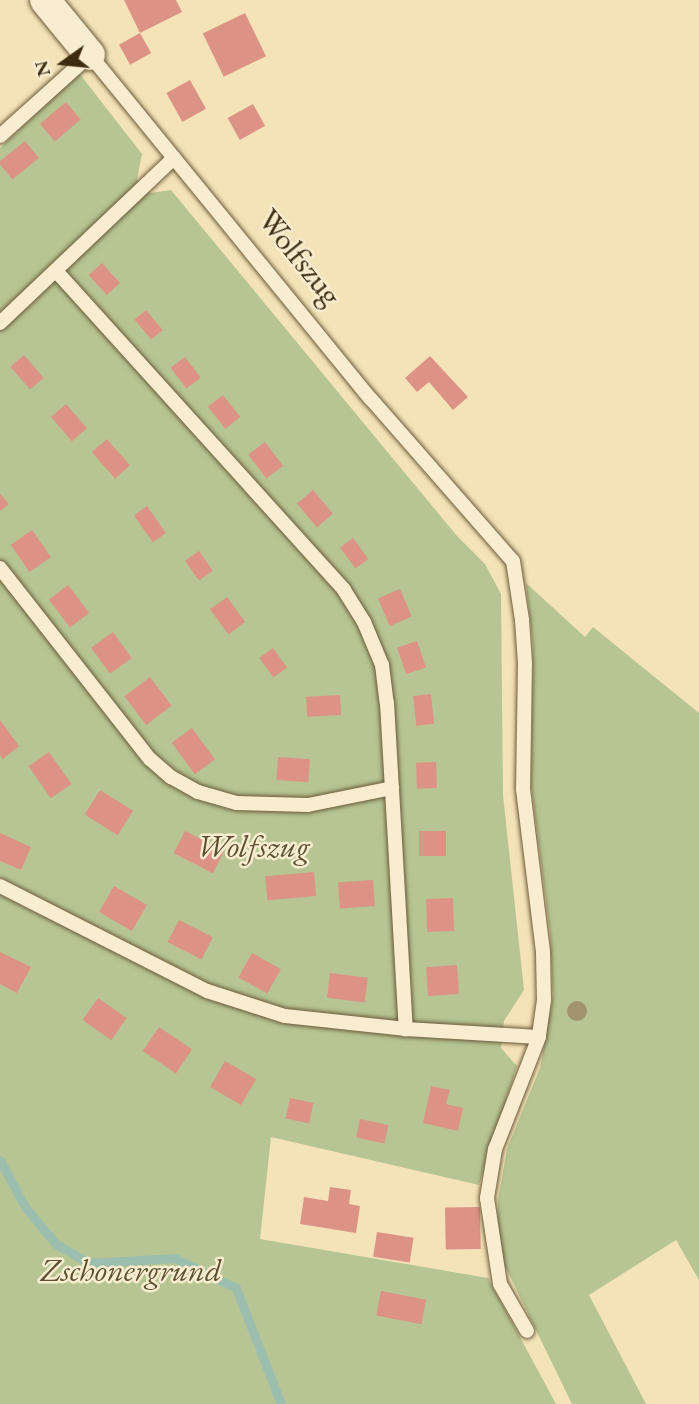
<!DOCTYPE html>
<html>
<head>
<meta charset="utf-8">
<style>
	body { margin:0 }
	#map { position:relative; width:699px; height:1404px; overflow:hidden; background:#f4e3b8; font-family:"EB Garamond",serif }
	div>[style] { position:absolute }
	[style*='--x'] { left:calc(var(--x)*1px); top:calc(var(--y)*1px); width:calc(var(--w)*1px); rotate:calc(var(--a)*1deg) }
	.green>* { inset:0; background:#b6c593 }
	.stream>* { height:9px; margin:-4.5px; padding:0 4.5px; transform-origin:4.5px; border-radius:4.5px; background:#9cbeae }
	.building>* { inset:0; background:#dc9386; transform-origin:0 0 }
	.roads { filter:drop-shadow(0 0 2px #6c5a3a) drop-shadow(0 0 2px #6c5a3a) }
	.service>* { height:14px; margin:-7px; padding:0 7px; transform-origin:7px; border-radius:7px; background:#f8edd1 }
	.minor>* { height:30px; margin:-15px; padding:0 15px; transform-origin:15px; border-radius:15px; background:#f8edd1 }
	.trees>* { width:20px; height:20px; margin:-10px; border-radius:50%; background:#a0936e }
	span { translate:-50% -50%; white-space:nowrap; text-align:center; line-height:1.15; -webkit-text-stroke:5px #f8edd1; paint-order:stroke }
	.street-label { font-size:32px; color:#3e2c10 }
	.park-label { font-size:32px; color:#5c5231; font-style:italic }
	.north { position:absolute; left:28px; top:28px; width:70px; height:70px; -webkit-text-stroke:5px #f8edd1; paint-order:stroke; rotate:255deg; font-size:19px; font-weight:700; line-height:28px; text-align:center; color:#3e2c10 }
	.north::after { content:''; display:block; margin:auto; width:24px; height:32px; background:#3e2c10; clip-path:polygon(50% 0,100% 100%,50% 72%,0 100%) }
</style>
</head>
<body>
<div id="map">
	<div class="green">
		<i style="clip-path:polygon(79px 73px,142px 154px,137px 179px,150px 193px,171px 190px,457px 536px,485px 564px,501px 594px,503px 795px,524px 990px,504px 1021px,501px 1048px,517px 1066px,479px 1185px,271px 1137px,260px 1239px,488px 1278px,556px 1404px,0 1404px,0 148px)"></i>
		<i style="clip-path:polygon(526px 583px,585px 637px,593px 627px,699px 713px,699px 1280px,676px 1240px,589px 1295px,646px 1404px,572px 1404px,504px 1264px,497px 1237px,498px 1200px,507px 1149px,540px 1068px,553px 996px,550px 932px,531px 783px,533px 646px)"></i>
	</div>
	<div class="stream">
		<i style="--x:0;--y:1160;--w:53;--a:62"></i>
		<i style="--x:25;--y:1207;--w:48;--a:50"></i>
		<i style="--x:56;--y:1244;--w:38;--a:30"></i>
		<i style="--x:89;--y:1263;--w:86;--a:-3.3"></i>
		<i style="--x:175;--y:1258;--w:68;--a:26.2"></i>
		<i style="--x:236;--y:1288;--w:124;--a:68.8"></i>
	</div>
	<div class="building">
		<i style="clip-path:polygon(124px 0,176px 0,182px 12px,140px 33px)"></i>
		<i style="left:245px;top:13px;width:48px;height:47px;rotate:64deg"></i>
		<i style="left:140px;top:33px;width:23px;height:24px;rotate:61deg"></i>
		<i style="left:190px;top:80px;width:33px;height:27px;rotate:61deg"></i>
		<i style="left:66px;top:102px;width:23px;height:34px;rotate:50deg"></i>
		<i style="left:253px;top:104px;width:25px;height:29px;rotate:61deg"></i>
		<i style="left:25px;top:141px;width:22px;height:34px;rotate:51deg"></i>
		<i style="left:102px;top:263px;width:27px;height:18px;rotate:48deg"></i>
		<i style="left:146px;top:310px;width:26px;height:15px;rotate:50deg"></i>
		<i style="left:24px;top:355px;width:30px;height:18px;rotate:49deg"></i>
		<i style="clip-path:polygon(430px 356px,468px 397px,453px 410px,429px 382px,417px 392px,405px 378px)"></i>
		<i style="left:185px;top:357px;width:26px;height:18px;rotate:53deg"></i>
		<i style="left:223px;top:395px;width:28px;height:19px;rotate:52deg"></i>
		<i style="left:66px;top:404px;width:32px;height:20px;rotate:49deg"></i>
		<i style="left:107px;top:439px;width:35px;height:20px;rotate:49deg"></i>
		<i style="left:265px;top:442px;width:30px;height:21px;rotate:53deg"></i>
		<i style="left:313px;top:490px;width:31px;height:21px;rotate:50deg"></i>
		<i style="clip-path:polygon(0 494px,9px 504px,0 511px)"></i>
		<i style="left:147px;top:506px;width:33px;height:16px;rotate:55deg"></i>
		<i style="left:32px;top:530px;width:33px;height:26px;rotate:55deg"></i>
		<i style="left:353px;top:538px;width:26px;height:16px;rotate:54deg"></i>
		<i style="left:199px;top:551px;width:24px;height:17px;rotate:55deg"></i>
		<i style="left:68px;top:585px;width:35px;height:24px;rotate:53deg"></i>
		<i style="left:400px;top:589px;width:30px;height:24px;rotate:67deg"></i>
		<i style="left:227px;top:597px;width:31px;height:21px;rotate:54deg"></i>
		<i style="left:113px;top:632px;width:32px;height:27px;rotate:54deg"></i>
		<i style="left:417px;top:641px;width:28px;height:21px;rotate:71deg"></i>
		<i style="left:273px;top:648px;width:24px;height:17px;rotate:54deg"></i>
		<i style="left:150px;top:677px;width:36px;height:32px;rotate:53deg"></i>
		<i style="left:431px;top:694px;width:30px;height:18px;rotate:84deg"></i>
		<i style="left:340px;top:695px;width:20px;height:34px;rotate:87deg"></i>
		<i style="clip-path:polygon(0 720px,19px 746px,3px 759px,0 755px)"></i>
		<i style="left:192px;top:728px;width:39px;height:25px;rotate:54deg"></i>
		<i style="left:49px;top:752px;width:39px;height:25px;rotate:55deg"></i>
		<i style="left:278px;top:757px;width:32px;height:23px;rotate:4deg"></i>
		<i style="left:436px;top:762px;width:26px;height:20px;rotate:88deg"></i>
		<i style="left:100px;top:790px;width:39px;height:29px;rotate:32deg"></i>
		<i style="left:185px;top:831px;width:44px;height:25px;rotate:27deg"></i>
		<i style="left:446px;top:831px;width:25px;height:27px;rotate:90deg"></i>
		<i style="clip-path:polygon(0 833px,31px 847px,21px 870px,0 861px)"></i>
		<i style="left:314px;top:872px;width:24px;height:49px;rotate:85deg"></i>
		<i style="left:373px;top:880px;width:26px;height:35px;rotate:86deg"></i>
		<i style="left:114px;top:886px;width:38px;height:30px;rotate:30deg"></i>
		<i style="left:453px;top:898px;width:33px;height:27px;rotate:88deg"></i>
		<i style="left:179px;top:920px;width:38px;height:25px;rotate:27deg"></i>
		<i style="clip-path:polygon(0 952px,31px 967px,17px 993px,0 984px)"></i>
		<i style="left:252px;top:953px;width:33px;height:28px;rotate:29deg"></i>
		<i style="left:457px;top:965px;width:29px;height:31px;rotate:86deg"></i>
		<i style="left:330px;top:973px;width:38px;height:25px;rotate:7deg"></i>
		<i style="left:98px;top:998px;width:35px;height:27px;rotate:35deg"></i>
		<i style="left:159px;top:1027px;width:40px;height:29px;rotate:34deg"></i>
		<i style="left:225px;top:1061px;width:36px;height:30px;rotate:30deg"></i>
		<i style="clip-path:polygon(431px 1086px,450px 1090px,446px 1104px,463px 1108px,458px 1131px,423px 1123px)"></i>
		<i style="left:290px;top:1098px;width:24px;height:21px;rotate:12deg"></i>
		<i style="left:360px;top:1119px;width:29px;height:19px;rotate:12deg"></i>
		<i style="clip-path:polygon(330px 1187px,351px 1190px,349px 1204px,360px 1206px,356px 1233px,300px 1224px,304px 1197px,328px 1201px)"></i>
		<i style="left:480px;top:1207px;width:42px;height:35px;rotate:89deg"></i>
		<i style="left:377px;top:1232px;width:37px;height:25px;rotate:9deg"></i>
		<i style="left:381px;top:1291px;width:46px;height:25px;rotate:11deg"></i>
	</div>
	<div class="roads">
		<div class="service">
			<i style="--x:0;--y:136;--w:121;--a:-42"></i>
			<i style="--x:90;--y:55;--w:444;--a:50.8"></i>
			<i style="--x:371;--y:399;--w:215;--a:48.8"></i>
			<i style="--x:513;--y:561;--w:60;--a:81.3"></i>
			<i style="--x:522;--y:620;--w:43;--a:86"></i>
			<i style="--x:525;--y:663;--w:126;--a:90.9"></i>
			<i style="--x:523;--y:789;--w:165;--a:83"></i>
			<i style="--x:543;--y:953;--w:47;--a:88.8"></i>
			<i style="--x:544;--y:1000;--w:37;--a:98"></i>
			<i style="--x:539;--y:1037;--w:120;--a:111.4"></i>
			<i style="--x:495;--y:1149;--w:50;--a:99.3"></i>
			<i style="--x:487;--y:1198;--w:87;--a:81.4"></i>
			<i style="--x:500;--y:1284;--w:54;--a:60.1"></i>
			<i style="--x:57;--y:272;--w:428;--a:47.9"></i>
			<i style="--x:344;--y:590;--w:38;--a:58"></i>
			<i style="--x:364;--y:622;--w:47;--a:67.3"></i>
			<i style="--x:382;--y:665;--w:38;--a:83"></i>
			<i style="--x:387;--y:703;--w:327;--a:86.7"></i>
			<i style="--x:0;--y:323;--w:240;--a:-43.5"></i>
			<i style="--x:0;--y:568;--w:243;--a:51.9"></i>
			<i style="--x:150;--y:759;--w:28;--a:41"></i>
			<i style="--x:171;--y:777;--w:31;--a:29"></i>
			<i style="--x:198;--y:792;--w:40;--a:16"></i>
			<i style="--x:236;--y:803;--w:72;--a:1.6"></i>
			<i style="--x:308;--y:805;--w:86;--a:-11.4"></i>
			<i style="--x:0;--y:886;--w:232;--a:26.9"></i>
			<i style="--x:207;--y:991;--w:82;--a:17.8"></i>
			<i style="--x:285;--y:1016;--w:122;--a:6.1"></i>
			<i style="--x:406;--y:1029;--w:133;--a:3.4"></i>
		</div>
		<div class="minor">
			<i style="--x:45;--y:0;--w:71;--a:50.7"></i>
		</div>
	</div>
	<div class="trees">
		<i style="left:577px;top:1011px"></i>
	</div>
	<div class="street-label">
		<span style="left:300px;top:257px;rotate:51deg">Wolfszug</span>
	</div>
	<div class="park-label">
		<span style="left:253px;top:846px">Wolfszug</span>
		<span style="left:131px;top:1270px">Zschonergrund</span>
	</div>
	<div class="north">N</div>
</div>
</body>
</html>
